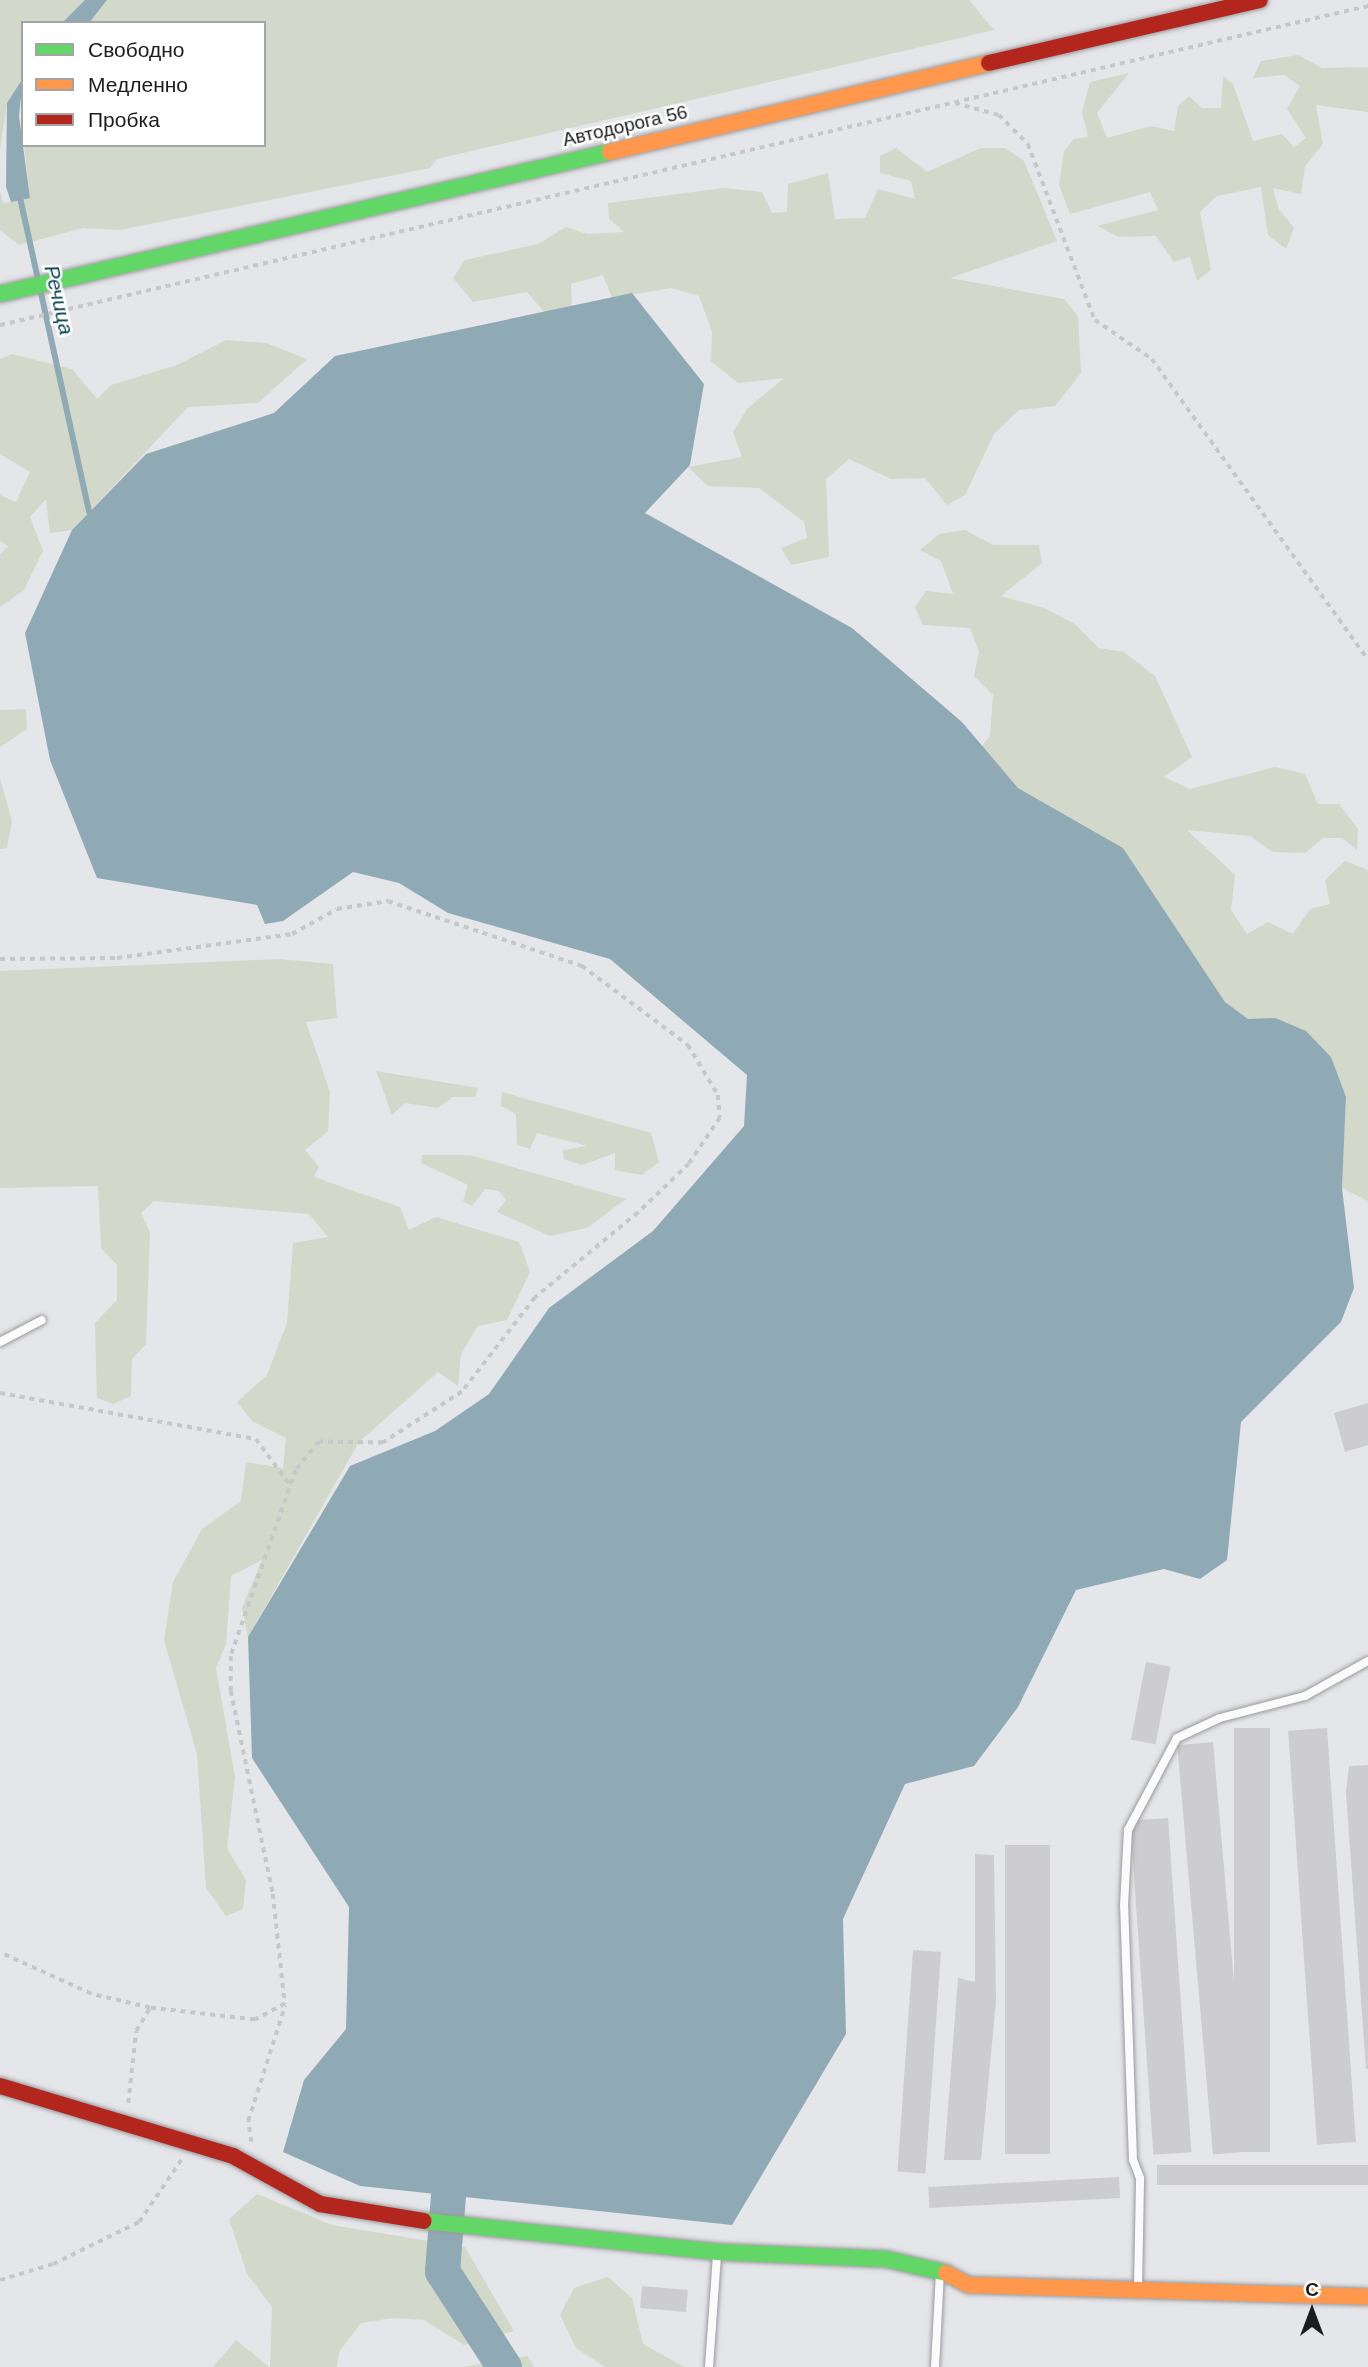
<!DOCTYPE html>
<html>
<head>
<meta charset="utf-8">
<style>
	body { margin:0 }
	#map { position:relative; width:1368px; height:2367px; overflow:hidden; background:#e5e6e9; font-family:Helvetica,sans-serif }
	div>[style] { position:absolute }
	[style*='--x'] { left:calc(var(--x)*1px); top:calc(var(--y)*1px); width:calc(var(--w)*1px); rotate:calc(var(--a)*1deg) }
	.green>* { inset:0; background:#d2d8ca }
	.water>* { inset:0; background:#90aab5 }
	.stream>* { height:6px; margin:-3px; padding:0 3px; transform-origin:3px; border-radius:3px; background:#90aab5 }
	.river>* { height:35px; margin:-17.5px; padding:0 17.5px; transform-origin:17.5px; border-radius:17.5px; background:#90aab5 }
	.building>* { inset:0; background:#cdccce; transform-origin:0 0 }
	.path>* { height:3.5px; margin-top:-1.75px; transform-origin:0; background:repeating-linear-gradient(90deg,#c6c7c8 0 5px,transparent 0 10px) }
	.roads { filter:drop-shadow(0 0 2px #9b9b9e) drop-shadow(0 0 2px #9b9b9e) }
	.lane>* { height:8px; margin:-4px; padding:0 4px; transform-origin:4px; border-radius:4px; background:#fbfbfc }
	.fast>* { height:16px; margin:-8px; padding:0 8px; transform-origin:8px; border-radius:8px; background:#63d668 }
	.slow>* { height:16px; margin:-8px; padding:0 8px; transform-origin:8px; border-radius:8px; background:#ff974d }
	.jam>* { height:16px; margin:-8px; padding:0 8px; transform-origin:8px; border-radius:8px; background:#b3261e }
	span { translate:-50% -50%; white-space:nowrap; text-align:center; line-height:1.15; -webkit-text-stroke:5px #fff; paint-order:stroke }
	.street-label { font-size:19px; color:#1b1c1e }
	.water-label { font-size:21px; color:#033f4f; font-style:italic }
	.legend { position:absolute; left:21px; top:21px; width:245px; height:126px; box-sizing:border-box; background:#fff; border:2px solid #a4a4a5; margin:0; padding:9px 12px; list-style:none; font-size:21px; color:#1b1c1e }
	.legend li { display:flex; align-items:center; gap:14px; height:35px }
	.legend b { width:35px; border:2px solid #a4a4a5 }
	.north { position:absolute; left:1277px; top:2276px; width:70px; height:70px; -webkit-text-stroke:5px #fff; paint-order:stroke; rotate:0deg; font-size:19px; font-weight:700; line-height:28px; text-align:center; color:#1b1c1e }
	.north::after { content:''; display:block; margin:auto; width:24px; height:32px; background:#1b1c1e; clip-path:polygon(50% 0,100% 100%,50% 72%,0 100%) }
</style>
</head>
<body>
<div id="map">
	<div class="green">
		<i style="clip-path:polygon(0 0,85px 0,62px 23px,23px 23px,23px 78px,7px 103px,0 149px)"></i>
		<i style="clip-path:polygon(107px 0,969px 0,994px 30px,437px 159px,430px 168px,119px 230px,83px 228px,19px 245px,0 230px,0 191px,3px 203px,30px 198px,24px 145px,264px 145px,264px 23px,89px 23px)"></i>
		<i style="clip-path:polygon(1298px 55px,1322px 68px,1368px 67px,1368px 112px,1316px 105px,1323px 144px,1305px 166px,1301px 194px,1273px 188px,1279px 209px,1294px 228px,1286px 249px,1268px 235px,1261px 187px,1217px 196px,1200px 212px,1211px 270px,1197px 281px,1190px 257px,1174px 262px,1156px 236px,1119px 237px,1097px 226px,1158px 210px,1150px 192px,1070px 214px,1059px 185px,1064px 151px,1074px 139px,1088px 137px,1082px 113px,1090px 82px,1129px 73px,1097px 113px,1107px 138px,1151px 126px,1174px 131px,1178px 106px,1189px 96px,1202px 108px,1221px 108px,1223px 76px,1233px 84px,1253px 141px,1282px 134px,1294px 147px,1306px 138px,1287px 109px,1300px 86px,1284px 75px,1253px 78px,1261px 61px)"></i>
		<i style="clip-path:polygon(896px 148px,927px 172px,981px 148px,1005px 148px,1024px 161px,1057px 241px,950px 278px,1064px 299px,1078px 316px,1081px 373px,1055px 406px,1019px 410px,994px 434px,965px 495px,947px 505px,925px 478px,891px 479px,849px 459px,826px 479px,829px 557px,791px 565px,781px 548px,807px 538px,804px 522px,759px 488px,708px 486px,688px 467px,742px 457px,733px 432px,747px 409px,784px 378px,738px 383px,711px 361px,712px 332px,699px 296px,671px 288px,612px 298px,603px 275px,571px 284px,572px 307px,545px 313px,527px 292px,473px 302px,453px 278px,465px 260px,538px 244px,566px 227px,587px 234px,624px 232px,609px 219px,608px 203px,724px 188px,762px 192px,772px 213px,787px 212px,788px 184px,828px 173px,835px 219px,865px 218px,878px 189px,915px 199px,911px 181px,880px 173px,880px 156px)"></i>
		<i style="clip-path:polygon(226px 340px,266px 343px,307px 359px,258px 403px,188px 407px,72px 530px,50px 533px,46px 499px,30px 517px,43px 551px,24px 590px,0 607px,0 554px,8px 546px,0 541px,0 495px,16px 502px,30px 472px,0 454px,0 359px,12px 354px,72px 369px,97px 399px,111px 385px,177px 365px)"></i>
		<i style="clip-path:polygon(965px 530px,993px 545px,1039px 545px,1042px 563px,1001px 596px,1044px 608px,1075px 624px,1099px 648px,1124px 652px,1155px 676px,1192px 757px,1164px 777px,1190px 789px,1275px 767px,1305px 774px,1318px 804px,1339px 804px,1358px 829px,1357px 850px,1342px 838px,1323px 838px,1305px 853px,1273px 852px,1250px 836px,1187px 830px,1235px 875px,1231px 910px,1247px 934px,1268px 922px,1293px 934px,1310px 909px,1330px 904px,1325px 880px,1345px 861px,1368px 870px,1368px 1201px,1342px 1188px,1346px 1097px,1275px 1018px,1248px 1020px,1225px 1002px,1123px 848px,1018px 788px,982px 746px,990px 736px,993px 695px,974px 676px,979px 652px,970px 628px,923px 625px,915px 607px,926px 591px,953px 594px,941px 561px,920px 550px,939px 534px)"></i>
		<i style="clip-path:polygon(26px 709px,27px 729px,0 747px,0 710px)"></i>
		<i style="clip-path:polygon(0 779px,12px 821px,7px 848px,0 849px)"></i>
		<i style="clip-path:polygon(279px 959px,333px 964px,337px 1018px,306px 1022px,330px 1092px,328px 1131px,305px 1150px,319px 1167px,314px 1177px,400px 1207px,409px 1230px,436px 1217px,519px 1242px,530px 1272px,507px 1320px,478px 1326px,461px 1354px,458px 1386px,438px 1372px,359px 1442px,248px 1637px,242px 1608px,262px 1560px,231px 1576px,226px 1644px,216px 1668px,235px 1777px,227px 1848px,246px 1880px,243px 1909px,226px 1916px,206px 1888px,197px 1754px,164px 1640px,173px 1582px,202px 1529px,241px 1501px,246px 1462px,283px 1468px,286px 1438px,252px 1421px,237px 1402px,267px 1375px,287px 1323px,293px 1243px,328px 1237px,309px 1214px,154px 1201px,141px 1213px,150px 1232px,146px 1344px,132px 1359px,131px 1396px,113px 1404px,97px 1398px,95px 1323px,117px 1300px,117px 1265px,101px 1248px,98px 1186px,0 1188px,0 971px)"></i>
		<i style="clip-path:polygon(376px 1071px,478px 1088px,475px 1097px,453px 1097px,438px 1108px,405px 1103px,392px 1115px)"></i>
		<i style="clip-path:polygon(502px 1092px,651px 1133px,659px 1162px,642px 1175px,615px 1170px,615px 1153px,582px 1165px,564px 1159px,563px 1150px,587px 1146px,537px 1133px,530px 1149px,517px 1145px,516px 1114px,501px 1106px)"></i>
		<i style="clip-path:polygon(422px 1155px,470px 1155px,626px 1199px,587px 1228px,550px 1236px,497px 1212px,506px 1200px,499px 1191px,485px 1189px,472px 1206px,463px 1201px,468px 1185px,421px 1163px)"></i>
		<i style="clip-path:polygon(257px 2194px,332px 2225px,465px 2247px,514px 2331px,464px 2345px,424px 2320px,393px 2318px,361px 2323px,339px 2352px,337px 2367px,270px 2367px,272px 2307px,247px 2274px,229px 2219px)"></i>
		<i style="clip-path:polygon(608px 2277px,632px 2298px,643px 2344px,684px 2367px,605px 2367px,576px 2348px,560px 2315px,574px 2288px)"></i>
		<i style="clip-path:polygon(236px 2340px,269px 2367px,213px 2367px)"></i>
		<i style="clip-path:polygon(527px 2356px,535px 2367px,463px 2367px,481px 2364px)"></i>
	</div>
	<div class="water">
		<i style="clip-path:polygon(85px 0,107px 0,89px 23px,62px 23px)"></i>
		<i style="clip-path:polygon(23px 78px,19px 116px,30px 198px,11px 202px,6px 187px,7px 103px)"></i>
		<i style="clip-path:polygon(632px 293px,704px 384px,690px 465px,645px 513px,852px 628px,962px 722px,1018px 788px,1123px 848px,1225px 1002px,1248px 1019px,1275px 1018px,1306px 1031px,1331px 1057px,1346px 1097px,1342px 1188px,1354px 1288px,1341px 1322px,1241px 1422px,1227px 1560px,1200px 1579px,1164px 1569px,1076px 1590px,1018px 1707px,974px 1766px,905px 1784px,843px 1919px,846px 2034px,732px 2225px,360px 2186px,283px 2152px,304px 2080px,346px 2029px,349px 1907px,252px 1758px,248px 1637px,350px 1466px,435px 1431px,489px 1394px,549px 1308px,653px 1231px,744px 1126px,747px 1075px,610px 959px,448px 913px,399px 883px,353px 872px,283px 921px,265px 924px,257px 905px,97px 878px,50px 760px,25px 633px,72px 530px,146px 454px,274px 413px,335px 356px)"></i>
	</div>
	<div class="stream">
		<i style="--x:19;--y:193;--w:327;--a:77.6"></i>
	</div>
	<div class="river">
		<i style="--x:448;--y:2196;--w:75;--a:94.6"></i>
		<i style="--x:442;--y:2271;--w:114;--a:57.1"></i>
	</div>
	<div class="building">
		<i style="clip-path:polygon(1368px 1403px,1368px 1445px,1345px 1452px,1334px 1413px)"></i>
		<i style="left:1146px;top:1662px;width:25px;height:79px;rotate:11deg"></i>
		<i style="left:1234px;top:1728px;width:36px;height:424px"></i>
		<i style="left:1327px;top:1728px;width:415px;height:39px;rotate:86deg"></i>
		<i style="left:1213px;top:1742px;width:411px;height:36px;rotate:85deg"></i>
		<i style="clip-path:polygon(1368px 1765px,1368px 2069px,1366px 2069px,1346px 1793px,1349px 1766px)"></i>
		<i style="left:1168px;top:1818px;width:335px;height:38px;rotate:86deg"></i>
		<i style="left:1005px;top:1845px;width:45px;height:309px"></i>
		<i style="clip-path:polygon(975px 1854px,994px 1855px,996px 2001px,981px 2160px,944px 2160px,958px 1978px,975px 1982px)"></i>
		<i style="left:913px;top:1950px;width:28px;height:222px;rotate:4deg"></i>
		<i style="left:1368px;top:2165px;width:20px;height:211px;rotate:90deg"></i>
		<i style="left:1119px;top:2177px;width:21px;height:191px;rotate:87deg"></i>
		<i style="left:642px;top:2286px;width:46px;height:22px;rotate:5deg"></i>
	</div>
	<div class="path">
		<i style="--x:955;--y:103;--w:46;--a:15.3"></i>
		<i style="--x:999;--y:115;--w:41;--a:45"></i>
		<i style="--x:1028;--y:144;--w:188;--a:69.2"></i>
		<i style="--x:1095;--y:320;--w:69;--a:34.4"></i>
		<i style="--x:1152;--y:359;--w:370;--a:54.3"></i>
		<i style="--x:0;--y:325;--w:1405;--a:-13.13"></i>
		<i style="--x:0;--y:959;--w:117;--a:-0.5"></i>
		<i style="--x:117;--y:958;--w:177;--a:-7.8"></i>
		<i style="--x:292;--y:934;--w:51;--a:-29.1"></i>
		<i style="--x:337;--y:909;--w:52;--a:-8.9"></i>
		<i style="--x:388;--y:901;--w:205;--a:18.5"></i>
		<i style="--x:582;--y:966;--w:132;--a:36.7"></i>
		<i style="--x:688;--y:1045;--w:58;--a:59"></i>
		<i style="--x:718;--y:1095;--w:23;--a:85"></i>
		<i style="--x:720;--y:1118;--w:55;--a:124"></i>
		<i style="--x:689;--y:1164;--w:71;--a:136.1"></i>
		<i style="--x:638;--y:1213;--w:134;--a:140.5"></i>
		<i style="--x:535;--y:1298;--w:119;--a:127.8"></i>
		<i style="--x:462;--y:1392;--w:94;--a:147.2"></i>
		<i style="--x:383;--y:1443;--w:64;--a:-179.1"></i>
		<i style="--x:319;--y:1442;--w:36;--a:129"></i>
		<i style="--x:296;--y:1470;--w:197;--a:109.3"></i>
		<i style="--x:231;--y:1656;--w:35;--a:90"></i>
		<i style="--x:231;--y:1691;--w:207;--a:78.3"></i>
		<i style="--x:273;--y:1894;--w:111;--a:83.8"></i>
		<i style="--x:285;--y:2004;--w:34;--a:152"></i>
		<i style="--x:255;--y:2020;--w:106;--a:-173.5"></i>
		<i style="--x:150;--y:2008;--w:61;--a:-166.7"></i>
		<i style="--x:91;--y:1994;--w:100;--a:-155.7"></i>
		<i style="--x:0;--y:1393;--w:260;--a:10.2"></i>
		<i style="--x:256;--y:1439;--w:57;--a:53.5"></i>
		<i style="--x:128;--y:2103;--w:72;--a:-83.7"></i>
		<i style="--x:136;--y:2031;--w:27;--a:-59"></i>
		<i style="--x:251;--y:2142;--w:21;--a:-98"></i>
		<i style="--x:248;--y:2121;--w:121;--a:-72.2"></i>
		<i style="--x:0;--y:2280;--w:55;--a:-16.8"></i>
		<i style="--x:53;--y:2264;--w:96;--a:-26"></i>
		<i style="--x:139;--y:2222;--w:75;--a:-55.9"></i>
	</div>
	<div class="roads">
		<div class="lane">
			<i style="--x:0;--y:1342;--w:47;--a:-27.6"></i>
			<i style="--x:1138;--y:2287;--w:109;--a:-88.9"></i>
			<i style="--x:1140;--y:2178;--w:19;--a:-111"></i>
			<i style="--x:1133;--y:2160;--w:254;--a:-92"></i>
			<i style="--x:1124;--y:1906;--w:76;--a:-87"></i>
			<i style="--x:1128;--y:1830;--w:104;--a:-62"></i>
			<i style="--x:1177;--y:1738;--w:47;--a:-24.9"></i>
			<i style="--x:1220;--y:1718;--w:88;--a:-14.5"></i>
			<i style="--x:1305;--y:1696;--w:72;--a:-29.1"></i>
			<i style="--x:709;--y:2367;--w:112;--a:-85.9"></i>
			<i style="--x:935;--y:2367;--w:95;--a:-87"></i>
		</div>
		<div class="fast">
			<i style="--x:0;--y:294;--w:626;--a:-13.1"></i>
			<i style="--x:424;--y:2221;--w:296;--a:6"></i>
			<i style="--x:718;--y:2252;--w:168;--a:2.4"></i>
			<i style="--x:886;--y:2259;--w:62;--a:13.1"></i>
		</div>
		<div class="slow">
			<i style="--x:610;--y:152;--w:389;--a:-13.2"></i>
			<i style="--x:946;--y:2273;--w:26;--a:28"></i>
			<i style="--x:969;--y:2285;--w:399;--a:1.7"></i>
		</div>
		<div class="jam">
			<i style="--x:989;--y:63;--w:278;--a:-13.1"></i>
			<i style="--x:0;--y:2086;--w:243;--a:16.7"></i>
			<i style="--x:233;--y:2156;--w:99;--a:28.9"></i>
			<i style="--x:320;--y:2204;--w:105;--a:9.3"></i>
		</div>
	</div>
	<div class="street-label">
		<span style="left:625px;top:126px;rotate:-13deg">Автодорога 56</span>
	</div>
	<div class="water-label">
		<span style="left:59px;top:300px;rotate:77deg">Речица</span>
	</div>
	<ul class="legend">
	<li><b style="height:9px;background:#63d668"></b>Свободно</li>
	<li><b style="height:9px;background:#ff974d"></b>Медленно</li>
	<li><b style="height:9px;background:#b3261e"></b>Пробка</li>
	</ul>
	<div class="north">С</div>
</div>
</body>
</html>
